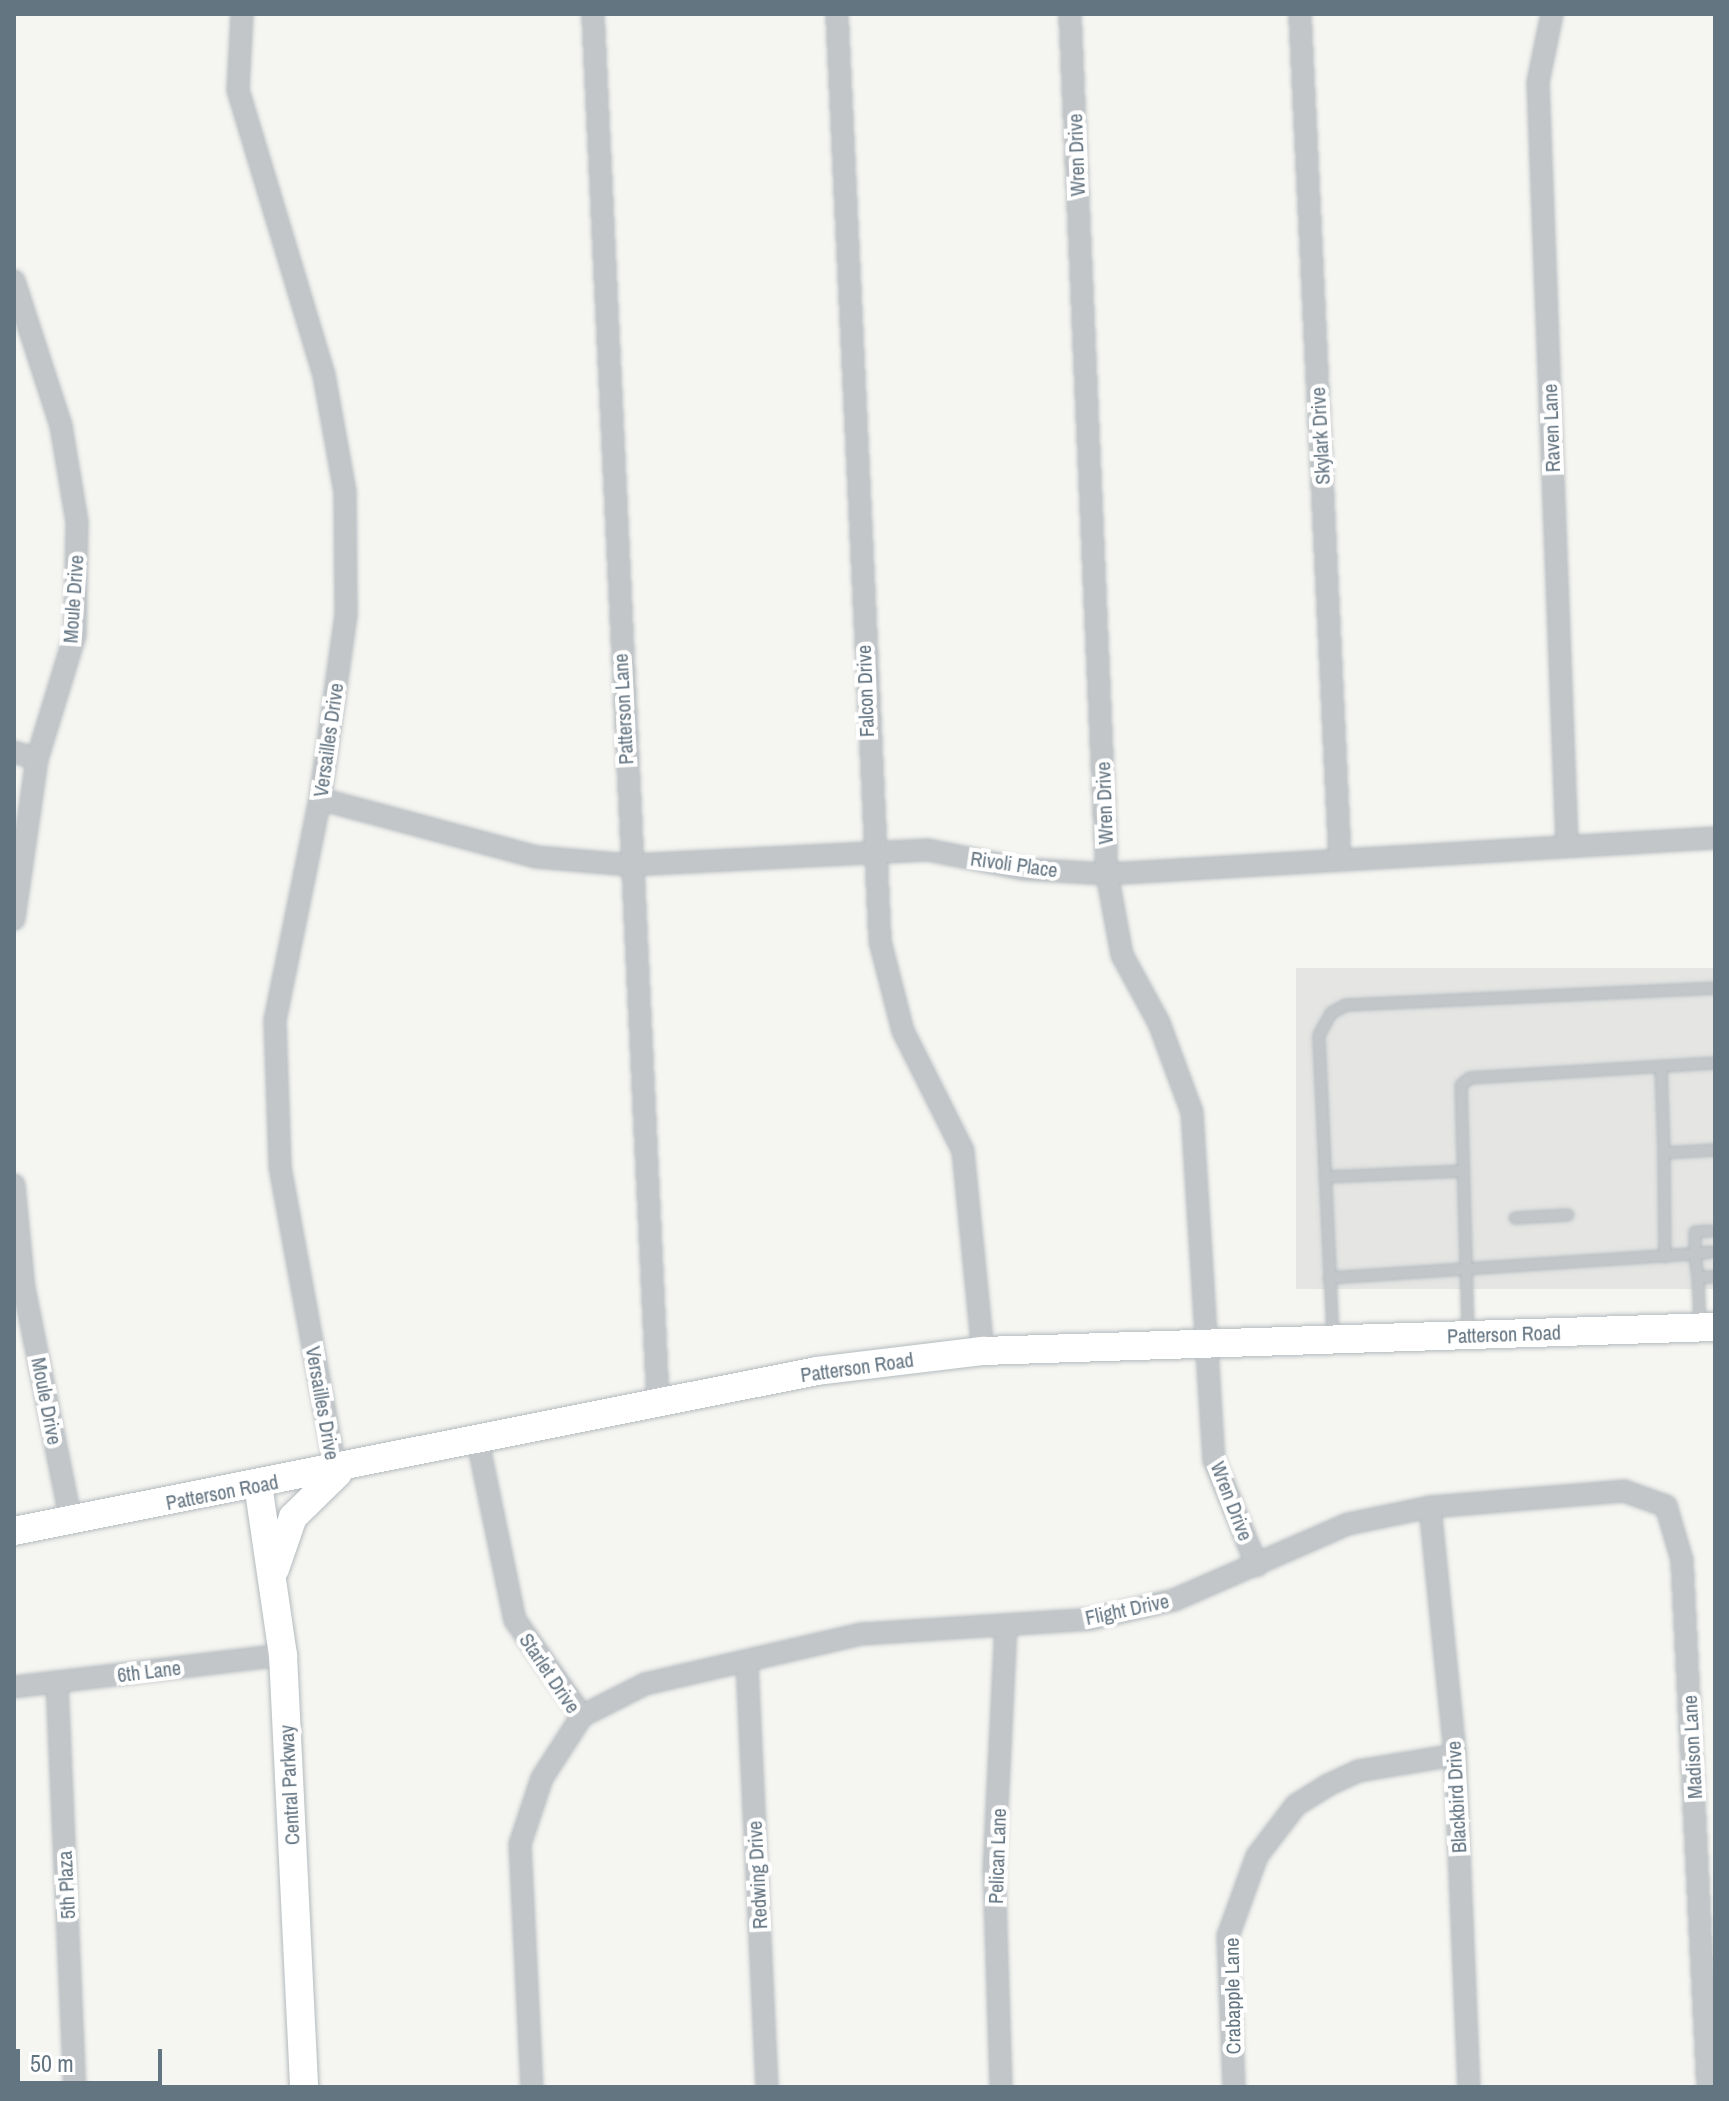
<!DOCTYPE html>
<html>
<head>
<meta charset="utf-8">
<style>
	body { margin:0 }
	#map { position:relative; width:1729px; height:2101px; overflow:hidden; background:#f5f5f1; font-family:"Archivo Narrow",sans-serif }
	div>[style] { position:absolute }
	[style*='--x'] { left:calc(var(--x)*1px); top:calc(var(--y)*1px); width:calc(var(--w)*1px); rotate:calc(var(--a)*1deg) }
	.built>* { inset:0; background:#e5e6e4; transform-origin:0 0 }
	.roads { filter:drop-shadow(0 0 2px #b4babe) drop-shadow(0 0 2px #b4babe) }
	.lane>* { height:10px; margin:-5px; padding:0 5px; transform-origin:5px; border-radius:5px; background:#c2c6c9 }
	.street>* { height:20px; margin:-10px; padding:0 10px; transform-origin:10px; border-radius:10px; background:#c2c6c9 }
	.secondary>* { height:28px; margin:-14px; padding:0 14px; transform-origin:14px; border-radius:14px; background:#fff }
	span { translate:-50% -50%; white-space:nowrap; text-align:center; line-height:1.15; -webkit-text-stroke:8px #fff; paint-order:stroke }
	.street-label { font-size:20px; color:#647582 }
	.frame { position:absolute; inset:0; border:16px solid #647582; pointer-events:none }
	.scale { position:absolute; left:16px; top:2049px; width:146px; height:36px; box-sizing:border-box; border:4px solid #647582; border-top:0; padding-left:10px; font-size:24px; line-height:28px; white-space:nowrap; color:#647582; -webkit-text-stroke:6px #fff; paint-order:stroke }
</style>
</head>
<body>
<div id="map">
	<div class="built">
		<i style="left:1715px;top:968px;width:321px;height:419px;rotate:90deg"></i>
	</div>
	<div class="roads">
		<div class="lane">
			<i style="--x:1661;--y:1066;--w:87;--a:88"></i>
			<i style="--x:1325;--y:1177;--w:135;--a:-2.5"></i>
			<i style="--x:1515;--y:1218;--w:53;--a:-3.2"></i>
			<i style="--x:1711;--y:1252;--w:16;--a:173"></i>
			<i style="--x:1695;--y:1254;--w:22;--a:-90"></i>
			<i style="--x:1695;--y:1232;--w:16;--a:-4"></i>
			<i style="--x:1665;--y:1257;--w:104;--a:-90.6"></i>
			<i style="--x:1664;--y:1153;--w:51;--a:-3.4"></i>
			<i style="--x:1329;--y:1278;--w:367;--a:-3.8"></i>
			<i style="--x:1695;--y:1254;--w:23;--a:83"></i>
			<i style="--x:1700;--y:1325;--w:48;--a:-92.4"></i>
			<i style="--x:1698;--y:1277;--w:17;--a:0"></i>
			<i style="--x:1468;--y:1333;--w:248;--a:-91.6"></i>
			<i style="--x:1461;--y:1085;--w:11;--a:-38"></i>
			<i style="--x:1470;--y:1078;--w:245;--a:-3.5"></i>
			<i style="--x:1333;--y:1336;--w:301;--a:-92.7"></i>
			<i style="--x:1319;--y:1035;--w:25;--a:-61"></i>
			<i style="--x:1331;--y:1013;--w:17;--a:-28"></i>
			<i style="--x:1346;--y:1005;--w:369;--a:-2.6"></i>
		</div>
		<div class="street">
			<i style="--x:242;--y:14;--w:76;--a:93"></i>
			<i style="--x:238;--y:90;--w:298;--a:73.2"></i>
			<i style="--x:324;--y:375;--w:119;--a:79.8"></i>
			<i style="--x:345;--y:492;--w:123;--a:89.5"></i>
			<i style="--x:346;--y:615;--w:186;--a:98"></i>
			<i style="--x:320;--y:799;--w:227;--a:101.5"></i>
			<i style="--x:275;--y:1021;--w:146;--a:88"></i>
			<i style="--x:280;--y:1167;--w:309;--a:79.6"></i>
			<i style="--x:593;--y:14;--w:1392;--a:87.32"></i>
			<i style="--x:837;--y:14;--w:928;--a:87.34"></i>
			<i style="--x:880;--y:941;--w:93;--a:75.7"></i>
			<i style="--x:903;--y:1031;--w:134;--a:63.4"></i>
			<i style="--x:963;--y:1151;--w:201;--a:84.3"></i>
			<i style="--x:1070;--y:14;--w:861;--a:87.54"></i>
			<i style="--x:1107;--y:874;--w:82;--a:79.5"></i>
			<i style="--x:1122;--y:955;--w:77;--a:61.4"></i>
			<i style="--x:1159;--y:1023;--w:95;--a:69.7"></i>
			<i style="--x:1192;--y:1112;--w:349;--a:86.4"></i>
			<i style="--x:1214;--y:1460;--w:114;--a:67.9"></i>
			<i style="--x:1300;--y:14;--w:846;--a:87.29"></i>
			<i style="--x:1552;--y:14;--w:69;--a:101.6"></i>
			<i style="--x:1538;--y:82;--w:762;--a:87.82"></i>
			<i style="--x:14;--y:281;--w:152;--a:72"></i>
			<i style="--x:61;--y:426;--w:97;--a:80.5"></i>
			<i style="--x:77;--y:522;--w:113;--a:91"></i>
			<i style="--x:75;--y:635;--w:130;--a:107"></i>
			<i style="--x:37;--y:759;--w:162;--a:98.2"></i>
			<i style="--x:14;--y:752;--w:24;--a:17"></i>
			<i style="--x:320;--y:799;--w:224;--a:15"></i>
			<i style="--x:536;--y:857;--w:94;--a:4.9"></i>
			<i style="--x:630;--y:865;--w:298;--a:-2.9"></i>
			<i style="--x:928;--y:850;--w:97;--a:11.3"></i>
			<i style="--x:1023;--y:869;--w:84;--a:3.4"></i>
			<i style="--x:1107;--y:874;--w:609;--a:-3.39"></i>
			<i style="--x:14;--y:1185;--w:103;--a:84.5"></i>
			<i style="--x:24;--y:1288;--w:238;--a:78.6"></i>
			<i style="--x:478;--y:1442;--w:182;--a:78.3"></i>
			<i style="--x:515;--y:1620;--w:117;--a:55.1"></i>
			<i style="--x:582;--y:1716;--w:74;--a:122.8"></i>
			<i style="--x:542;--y:1778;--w:70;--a:108.4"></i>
			<i style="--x:520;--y:1844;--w:243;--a:87.2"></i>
			<i style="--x:1430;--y:1507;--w:249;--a:84.2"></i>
			<i style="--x:1455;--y:1755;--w:332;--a:87.6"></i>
			<i style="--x:747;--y:1663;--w:424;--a:87.3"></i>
			<i style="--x:57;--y:1682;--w:405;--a:87.5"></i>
			<i style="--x:14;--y:1687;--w:271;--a:-6.8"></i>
			<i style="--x:582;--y:1716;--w:71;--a:-26.9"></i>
			<i style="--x:645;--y:1684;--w:223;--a:-13"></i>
			<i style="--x:862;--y:1634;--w:229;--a:-3.7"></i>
			<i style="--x:1091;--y:1619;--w:85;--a:-12.9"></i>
			<i style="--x:1174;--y:1600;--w:190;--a:-23.6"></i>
			<i style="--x:1348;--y:1524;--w:84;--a:-11.7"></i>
			<i style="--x:1430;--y:1507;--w:195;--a:-4.7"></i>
			<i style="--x:1624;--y:1491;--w:45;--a:19.7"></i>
			<i style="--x:1666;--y:1506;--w:56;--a:73.5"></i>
			<i style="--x:1682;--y:1560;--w:528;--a:87.18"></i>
			<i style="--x:1001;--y:2087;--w:217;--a:-91.8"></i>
			<i style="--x:994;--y:1870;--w:245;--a:-87.2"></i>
			<i style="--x:1234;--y:2087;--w:151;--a:-92.3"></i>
			<i style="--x:1228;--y:1936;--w:85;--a:-70.1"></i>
			<i style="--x:1257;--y:1856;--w:64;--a:-52.6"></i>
			<i style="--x:1296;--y:1805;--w:36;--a:-32"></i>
			<i style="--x:1326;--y:1786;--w:35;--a:-25"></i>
			<i style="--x:1358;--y:1771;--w:98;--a:-9.4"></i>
		</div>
		<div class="secondary">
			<i style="--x:258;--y:1484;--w:173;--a:81.7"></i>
			<i style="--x:283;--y:1655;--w:433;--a:87.2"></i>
			<i style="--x:14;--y:1531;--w:819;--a:-11.27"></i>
			<i style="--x:817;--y:1371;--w:167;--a:-6.9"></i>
			<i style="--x:983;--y:1351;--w:732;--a:-1.88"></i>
			<i style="--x:275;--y:1569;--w:55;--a:-70.9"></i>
			<i style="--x:293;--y:1517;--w:63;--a:-44.4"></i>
		</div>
	</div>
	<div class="street-label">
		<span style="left:1076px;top:155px;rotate:-92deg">Wren Drive</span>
		<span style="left:1551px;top:428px;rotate:-92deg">Raven Lane</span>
		<span style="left:1320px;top:436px;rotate:-93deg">Skylark Drive</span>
		<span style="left:73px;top:599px;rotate:-86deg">Moule Drive</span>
		<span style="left:865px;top:691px;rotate:-92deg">Falcon Drive</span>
		<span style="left:623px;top:709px;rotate:-93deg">Patterson Lane</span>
		<span style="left:328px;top:740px;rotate:-82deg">Versailles Drive</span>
		<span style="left:1104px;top:803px;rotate:-92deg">Wren Drive</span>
		<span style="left:1014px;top:864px;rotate:8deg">Rivoli Place</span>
		<span style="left:1504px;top:1334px;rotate:-2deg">Patterson Road</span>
		<span style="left:857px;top:1367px;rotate:-8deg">Patterson Road</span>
		<span style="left:47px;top:1401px;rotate:79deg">Moule Drive</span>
		<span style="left:323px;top:1403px;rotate:80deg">Versailles Drive</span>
		<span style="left:222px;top:1492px;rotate:-11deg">Patterson Road</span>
		<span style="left:1232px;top:1501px;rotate:69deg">Wren Drive</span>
		<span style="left:1127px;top:1609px;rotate:-12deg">Flight Drive</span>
		<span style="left:149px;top:1671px;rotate:-7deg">6th Lane</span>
		<span style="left:550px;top:1673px;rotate:56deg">Starlet Drive</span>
		<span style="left:1692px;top:1747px;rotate:-93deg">Madison Lane</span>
		<span style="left:289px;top:1785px;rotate:-93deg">Central Parkway</span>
		<span style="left:1456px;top:1797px;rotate:-93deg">Blackbird Drive</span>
		<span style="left:997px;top:1856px;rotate:-88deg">Pelican Lane</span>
		<span style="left:757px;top:1875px;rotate:-93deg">Redwing Drive</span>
		<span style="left:66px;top:1885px;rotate:-93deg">5th Plaza</span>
		<span style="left:1232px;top:1996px;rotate:-91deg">Crabapple Lane</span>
	</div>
	<div class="frame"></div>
	<div class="scale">50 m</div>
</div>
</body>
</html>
